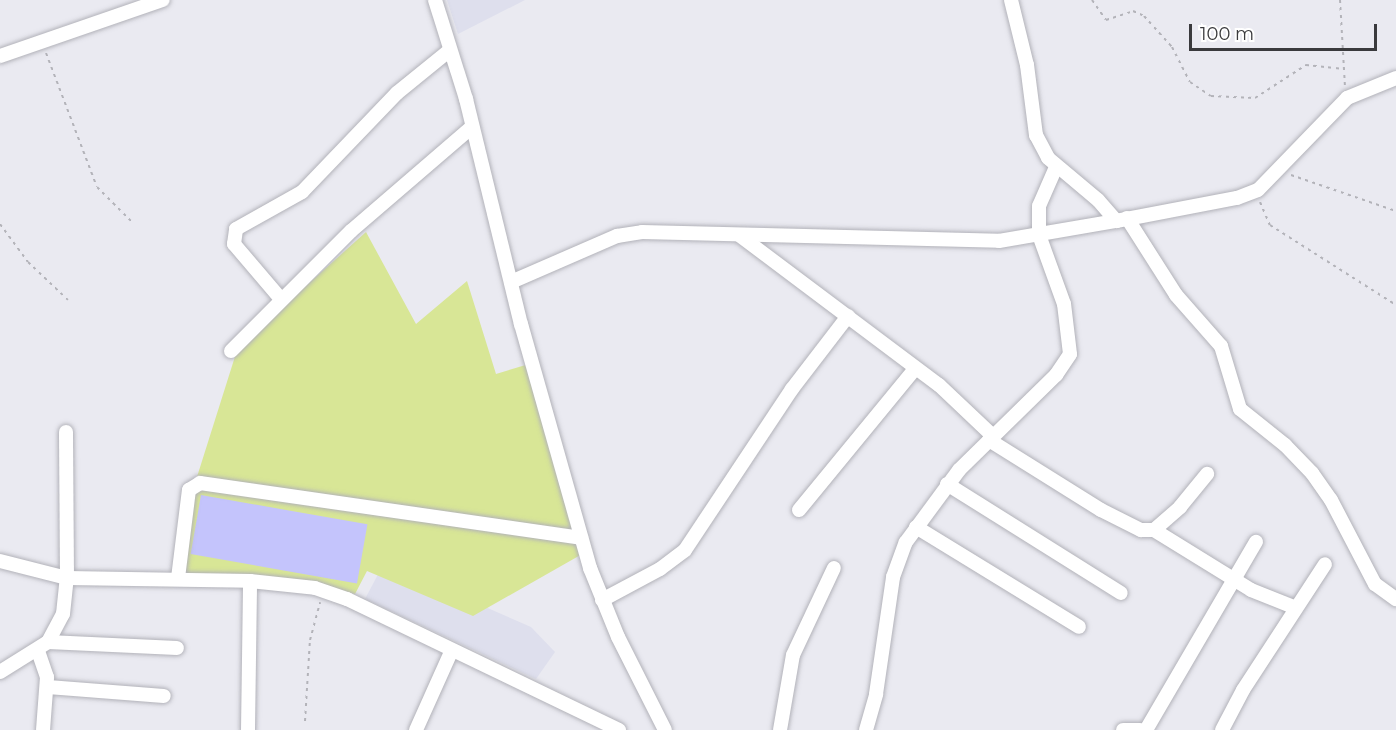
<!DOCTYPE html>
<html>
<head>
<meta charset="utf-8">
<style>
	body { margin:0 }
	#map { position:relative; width:1396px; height:730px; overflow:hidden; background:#eaeaf1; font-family:Montserrat,sans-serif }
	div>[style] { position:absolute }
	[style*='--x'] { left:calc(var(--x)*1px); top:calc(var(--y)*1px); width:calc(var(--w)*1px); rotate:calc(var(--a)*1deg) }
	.built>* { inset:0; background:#dedfed }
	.green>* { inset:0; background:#d8e696 }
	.building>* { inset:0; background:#c4c4fc; transform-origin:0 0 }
	.path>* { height:2px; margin-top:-1px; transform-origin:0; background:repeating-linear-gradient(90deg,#b3b3b9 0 3px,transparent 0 7.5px) }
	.roads { filter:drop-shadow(0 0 2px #b2b2b9) drop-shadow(0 0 2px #b2b2b9) }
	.minor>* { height:14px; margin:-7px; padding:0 7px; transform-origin:7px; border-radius:7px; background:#fff }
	span { translate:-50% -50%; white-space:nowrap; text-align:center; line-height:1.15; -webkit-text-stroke:4.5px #fff; paint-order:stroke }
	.scale { position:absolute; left:1189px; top:24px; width:188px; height:27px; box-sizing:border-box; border:3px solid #3a3a3d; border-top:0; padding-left:8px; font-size:18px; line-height:21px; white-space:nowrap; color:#3a3a3d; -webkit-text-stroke:4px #fff; paint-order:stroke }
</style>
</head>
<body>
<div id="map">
	<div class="built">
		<i style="clip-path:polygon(447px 0,525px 0,458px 34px)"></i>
		<i style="clip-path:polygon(384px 563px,531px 627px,555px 652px,536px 679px,365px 599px)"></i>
	</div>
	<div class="green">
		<i style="clip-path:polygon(366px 232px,416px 324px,467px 281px,496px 374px,529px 364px,584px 553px,473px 616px,367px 571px,355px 594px,267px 579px,175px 576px,196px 480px,238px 347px)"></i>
	</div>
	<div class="building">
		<i style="left:201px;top:495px;width:169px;height:60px;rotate:10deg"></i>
	</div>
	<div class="path">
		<i style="--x:1092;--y:0;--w:24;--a:55"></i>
		<i style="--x:1106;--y:20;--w:28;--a:-18"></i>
		<i style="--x:1133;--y:11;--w:12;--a:24"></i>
		<i style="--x:1144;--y:16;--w:42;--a:47.9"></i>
		<i style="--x:1172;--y:47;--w:39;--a:63"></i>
		<i style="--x:1190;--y:82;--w:25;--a:34"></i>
		<i style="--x:1211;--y:96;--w:44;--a:2.6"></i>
		<i style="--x:1255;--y:98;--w:61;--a:-32.9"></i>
		<i style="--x:1306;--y:65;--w:36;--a:6"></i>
		<i style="--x:1340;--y:0;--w:86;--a:86.7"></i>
		<i style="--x:46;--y:53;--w:143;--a:69.2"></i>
		<i style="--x:97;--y:187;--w:49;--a:45"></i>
		<i style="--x:1291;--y:175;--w:111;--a:18.9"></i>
		<i style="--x:1260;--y:202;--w:25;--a:67"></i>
		<i style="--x:1270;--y:225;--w:149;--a:32.4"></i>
		<i style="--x:0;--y:224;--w:47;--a:53.6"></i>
		<i style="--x:28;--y:262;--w:55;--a:43.5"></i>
		<i style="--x:305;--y:721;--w:81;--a:-86.5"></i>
		<i style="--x:310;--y:640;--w:39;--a:-75"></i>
	</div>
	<div class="roads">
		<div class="minor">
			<i style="--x:435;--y:0;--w:104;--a:72.6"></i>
			<i style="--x:466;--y:99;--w:232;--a:76.3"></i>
			<i style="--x:521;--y:324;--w:254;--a:74.2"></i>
			<i style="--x:590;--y:568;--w:74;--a:67.9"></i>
			<i style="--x:618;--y:637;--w:104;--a:63.2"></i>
			<i style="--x:1011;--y:0;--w:67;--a:76.2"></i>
			<i style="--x:1027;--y:65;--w:71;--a:82.7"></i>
			<i style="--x:1036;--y:135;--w:26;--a:62"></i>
			<i style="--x:1048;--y:158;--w:65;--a:40"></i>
			<i style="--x:1098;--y:200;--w:28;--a:49"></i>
			<i style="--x:1116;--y:221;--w:123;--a:-10.8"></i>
			<i style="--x:1237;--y:198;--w:22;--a:-21"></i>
			<i style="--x:1258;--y:190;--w:128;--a:-45.9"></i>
			<i style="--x:1347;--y:98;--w:53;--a:-22.2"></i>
			<i style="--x:0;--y:56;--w:172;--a:-19"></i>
			<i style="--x:1127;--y:218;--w:91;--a:57.5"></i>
			<i style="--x:1176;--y:295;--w:68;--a:48.6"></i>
			<i style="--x:1221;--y:346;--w:66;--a:73.2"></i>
			<i style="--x:1240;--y:409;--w:58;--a:38.7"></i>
			<i style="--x:1285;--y:445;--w:39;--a:46"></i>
			<i style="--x:1312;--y:473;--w:33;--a:55"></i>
			<i style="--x:1331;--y:500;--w:95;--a:62.4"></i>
			<i style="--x:1375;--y:584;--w:26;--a:36"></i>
			<i style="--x:739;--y:235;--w:250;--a:36.9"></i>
			<i style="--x:939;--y:385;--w:74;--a:43.4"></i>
			<i style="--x:511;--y:282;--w:116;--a:-23.5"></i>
			<i style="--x:617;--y:236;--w:25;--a:-9"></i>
			<i style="--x:642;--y:232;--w:357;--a:1.4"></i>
			<i style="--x:999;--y:241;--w:119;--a:-9.7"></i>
			<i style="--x:280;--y:298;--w:71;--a:-130.4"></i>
			<i style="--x:234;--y:244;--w:15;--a:-82"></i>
			<i style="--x:236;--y:229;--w:76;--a:-29.3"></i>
			<i style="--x:302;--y:192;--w:137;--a:-46.2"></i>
			<i style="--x:397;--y:93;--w:68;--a:-39.1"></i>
			<i style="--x:231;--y:351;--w:170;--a:-45"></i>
			<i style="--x:351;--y:231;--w:160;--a:-40.7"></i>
			<i style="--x:989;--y:440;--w:132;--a:32"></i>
			<i style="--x:1101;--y:510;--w:45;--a:26.6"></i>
			<i style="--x:1141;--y:530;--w:13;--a:0"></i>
			<i style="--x:1154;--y:530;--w:35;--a:-41"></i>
			<i style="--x:1180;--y:507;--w:43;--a:-50.7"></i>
			<i style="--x:947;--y:484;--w:205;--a:32.1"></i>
			<i style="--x:799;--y:510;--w:183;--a:-50.6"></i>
			<i style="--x:916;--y:527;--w:191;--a:31.5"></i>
			<i style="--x:1154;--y:530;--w:114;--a:31.7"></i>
			<i style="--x:1251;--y:590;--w:48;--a:21.8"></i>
			<i style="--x:0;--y:561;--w:69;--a:14.2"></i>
			<i style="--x:67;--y:578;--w:183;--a:0.9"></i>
			<i style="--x:250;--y:581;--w:65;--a:6.1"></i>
			<i style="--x:315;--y:588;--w:34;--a:19"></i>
			<i style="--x:347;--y:599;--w:302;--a:25.7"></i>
			<i style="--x:178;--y:578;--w:89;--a:-82.9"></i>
			<i style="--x:189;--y:490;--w:13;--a:-32"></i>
			<i style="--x:200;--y:483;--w:385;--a:8.2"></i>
			<i style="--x:602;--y:600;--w:66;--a:-28.1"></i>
			<i style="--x:660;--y:569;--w:31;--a:-37"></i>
			<i style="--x:685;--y:550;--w:193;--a:-56.4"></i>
			<i style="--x:792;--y:389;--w:92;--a:-52.5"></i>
			<i style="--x:48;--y:642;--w:129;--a:2.7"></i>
			<i style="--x:38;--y:651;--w:28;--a:71"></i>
			<i style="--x:47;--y:677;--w:53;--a:94.3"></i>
			<i style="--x:0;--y:672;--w:57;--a:-32"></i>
			<i style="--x:48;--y:642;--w:32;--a:-62"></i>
			<i style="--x:63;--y:614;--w:36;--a:-84"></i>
			<i style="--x:67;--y:578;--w:146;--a:-90.4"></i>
			<i style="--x:48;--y:687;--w:116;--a:4.4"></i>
			<i style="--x:248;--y:730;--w:149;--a:-89.2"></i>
			<i style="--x:416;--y:730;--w:85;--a:-65.8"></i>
			<i style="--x:780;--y:730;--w:76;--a:-80.2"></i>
			<i style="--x:793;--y:655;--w:96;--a:-64.8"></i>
			<i style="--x:866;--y:730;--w:37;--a:-74"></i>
			<i style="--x:876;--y:694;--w:118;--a:-81.7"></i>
			<i style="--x:893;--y:577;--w:37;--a:-70"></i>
			<i style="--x:906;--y:542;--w:89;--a:-53.6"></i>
			<i style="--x:959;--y:470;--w:136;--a:-44.4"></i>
			<i style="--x:1056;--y:375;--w:25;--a:-56"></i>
			<i style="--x:1070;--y:354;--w:50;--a:-96.8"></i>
			<i style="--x:1064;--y:304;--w:73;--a:-109.9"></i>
			<i style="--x:1039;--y:235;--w:29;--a:-90"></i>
			<i style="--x:1039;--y:206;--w:43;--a:-66.4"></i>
			<i style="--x:1123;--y:730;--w:17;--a:0"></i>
			<i style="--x:1146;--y:730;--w:218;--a:-59.7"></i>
			<i style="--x:1222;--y:730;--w:45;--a:-62.3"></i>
			<i style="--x:1243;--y:690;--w:150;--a:-56.9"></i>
		</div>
	</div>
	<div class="scale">100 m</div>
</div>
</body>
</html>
